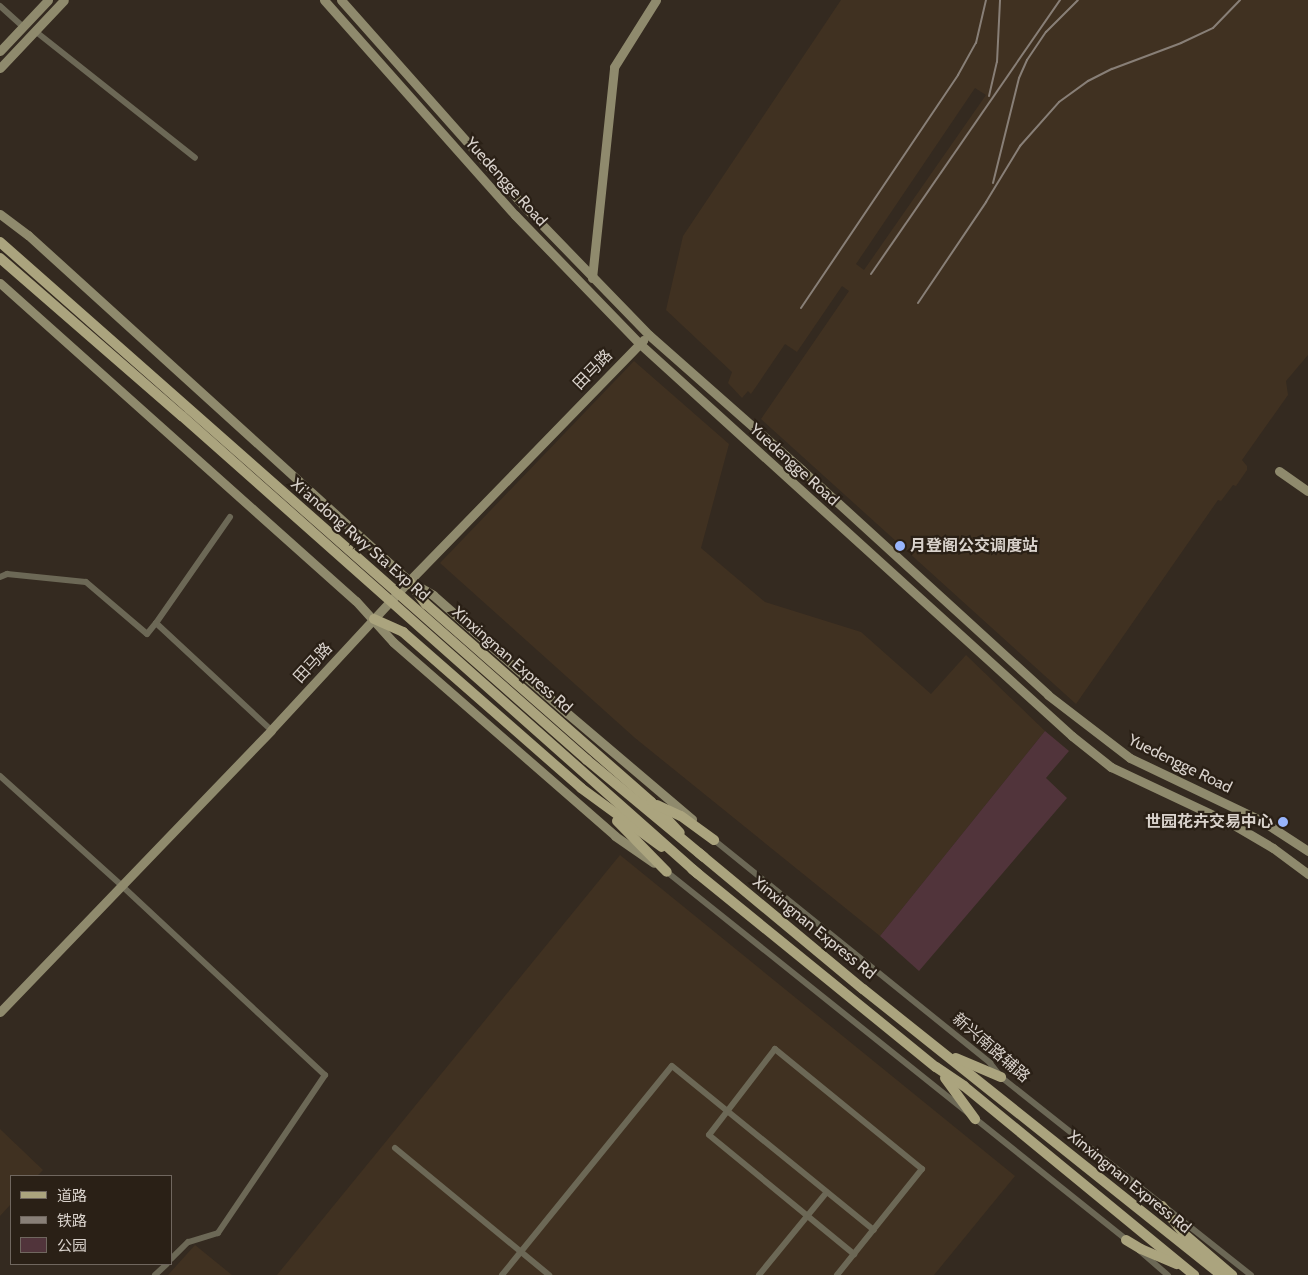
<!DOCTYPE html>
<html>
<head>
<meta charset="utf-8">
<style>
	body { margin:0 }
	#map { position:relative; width:1308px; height:1275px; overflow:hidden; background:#342a20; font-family:Cabin,"Noto Sans SC",sans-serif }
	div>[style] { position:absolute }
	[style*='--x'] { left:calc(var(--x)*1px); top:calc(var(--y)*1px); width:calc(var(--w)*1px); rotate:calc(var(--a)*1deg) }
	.built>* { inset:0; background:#403121 }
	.green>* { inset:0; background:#51343b }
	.street>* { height:6px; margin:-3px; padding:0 3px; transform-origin:3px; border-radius:3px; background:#6c6856 }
	.secondary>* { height:9px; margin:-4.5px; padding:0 4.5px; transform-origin:4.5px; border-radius:4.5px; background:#8f8a6d }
	.primary>* { height:10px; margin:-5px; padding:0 5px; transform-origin:5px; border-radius:5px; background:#aba47e }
	.rail>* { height:2px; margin:-1px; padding:0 1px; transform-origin:1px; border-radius:1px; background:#887f77 }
	.primary-bridge>* { height:10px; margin:-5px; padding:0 5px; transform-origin:5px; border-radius:5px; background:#aba47e }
	.dots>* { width:14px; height:14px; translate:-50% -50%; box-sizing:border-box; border:2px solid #2a2016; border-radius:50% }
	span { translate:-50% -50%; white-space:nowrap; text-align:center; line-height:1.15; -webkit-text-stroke:4.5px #2a2016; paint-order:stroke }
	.street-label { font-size:16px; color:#d9d2cc }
	.poi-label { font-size:16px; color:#d9d2cc; font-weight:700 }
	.left { translate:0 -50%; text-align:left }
	.right { translate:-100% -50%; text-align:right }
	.legend { position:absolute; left:10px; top:1175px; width:162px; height:90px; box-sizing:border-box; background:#2a2016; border:1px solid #70675f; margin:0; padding:6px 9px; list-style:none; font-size:15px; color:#d9d2cc }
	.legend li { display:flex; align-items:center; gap:10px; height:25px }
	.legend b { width:25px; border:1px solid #70675f }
</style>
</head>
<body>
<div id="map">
	<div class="built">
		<i style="clip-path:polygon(evenodd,841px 0,1308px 0,1308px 355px,1286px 381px,1288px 395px,1242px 460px,1247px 466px,1247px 470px,1236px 486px,1233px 485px,1221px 501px,1218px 500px,1076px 704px,761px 419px,849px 291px,842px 286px,797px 352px,785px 344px,751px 394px,748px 391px,742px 398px,728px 383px,732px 372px,666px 310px,683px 236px,841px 0,975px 88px,986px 95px,864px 270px,856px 264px,975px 88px)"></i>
		<i style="clip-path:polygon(634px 361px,729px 444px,701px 548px,765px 602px,861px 632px,931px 694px,966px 655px,1045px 731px,880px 936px,635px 738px,440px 563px)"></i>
		<i style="clip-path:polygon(620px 855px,1015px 1176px,934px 1275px,277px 1275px)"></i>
		<i style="clip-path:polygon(0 1129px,43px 1170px,37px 1176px,11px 1176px,11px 1204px,0 1216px)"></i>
		<i style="clip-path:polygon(195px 1245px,232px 1275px,168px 1275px)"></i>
	</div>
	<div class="green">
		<i style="clip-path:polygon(1045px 731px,1069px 751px,1046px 778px,1067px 798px,919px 971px,880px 936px)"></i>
	</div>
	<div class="street">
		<i style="--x:0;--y:6;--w:31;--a:42"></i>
		<i style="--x:35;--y:31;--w:204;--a:38.4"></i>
		<i style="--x:230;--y:517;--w:129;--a:124.9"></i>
		<i style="--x:156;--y:623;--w:157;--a:42.9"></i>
		<i style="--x:0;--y:577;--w:8;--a:-23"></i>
		<i style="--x:7;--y:574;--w:79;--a:5.8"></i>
		<i style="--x:86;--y:582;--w:80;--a:40.4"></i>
		<i style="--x:147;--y:634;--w:14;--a:-51"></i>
		<i style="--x:0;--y:776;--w:163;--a:42"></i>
		<i style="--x:121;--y:885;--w:279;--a:43"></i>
		<i style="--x:325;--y:1075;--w:191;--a:124.1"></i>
		<i style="--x:218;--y:1233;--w:31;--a:163"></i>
		<i style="--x:188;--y:1242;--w:24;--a:135"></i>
		<i style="--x:714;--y:840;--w:355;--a:38.9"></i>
		<i style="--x:990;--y:1063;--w:18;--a:52"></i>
		<i style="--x:1001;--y:1077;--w:319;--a:38.4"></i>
		<i style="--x:667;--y:872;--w:590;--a:38.67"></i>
		<i style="--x:395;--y:1148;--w:200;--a:39.5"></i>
		<i style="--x:1140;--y:1251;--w:37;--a:41"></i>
		<i style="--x:155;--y:1275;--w:16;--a:-43"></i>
		<i style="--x:502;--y:1275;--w:269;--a:-50.9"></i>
		<i style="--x:672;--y:1066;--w:260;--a:39.1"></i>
		<i style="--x:759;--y:1275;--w:107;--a:-50.7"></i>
		<i style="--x:837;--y:1275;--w:136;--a:-51.3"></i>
		<i style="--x:922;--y:1169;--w:190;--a:-140.8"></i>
		<i style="--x:775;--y:1049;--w:108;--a:127.5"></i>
		<i style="--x:709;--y:1135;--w:188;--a:39.4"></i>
	</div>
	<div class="secondary">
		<i style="--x:324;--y:0;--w:288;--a:48.4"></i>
		<i style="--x:515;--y:215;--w:180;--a:45.9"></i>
		<i style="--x:640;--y:344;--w:583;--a:42.22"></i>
		<i style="--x:1072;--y:736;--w:50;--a:38.5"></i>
		<i style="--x:1111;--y:767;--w:136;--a:25.2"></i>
		<i style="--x:1234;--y:825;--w:45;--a:30.5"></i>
		<i style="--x:1273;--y:848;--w:44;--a:36.6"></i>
		<i style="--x:341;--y:0;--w:273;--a:48.4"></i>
		<i style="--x:522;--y:204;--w:182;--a:45.9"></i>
		<i style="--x:649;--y:335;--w:204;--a:41.4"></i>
		<i style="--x:802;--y:470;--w:333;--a:42.4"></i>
		<i style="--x:1048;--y:695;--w:103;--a:37.5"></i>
		<i style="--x:1130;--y:758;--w:146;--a:25.5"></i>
		<i style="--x:1262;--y:821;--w:55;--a:33.1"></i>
		<i style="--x:0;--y:51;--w:70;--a:-46.7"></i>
		<i style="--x:0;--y:68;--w:93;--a:-46.7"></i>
		<i style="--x:0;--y:214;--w:35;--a:37"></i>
		<i style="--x:28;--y:235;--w:515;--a:42.24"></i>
		<i style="--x:409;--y:581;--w:28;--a:30"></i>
		<i style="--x:433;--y:595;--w:179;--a:41.4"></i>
		<i style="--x:567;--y:713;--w:164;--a:40.3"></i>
		<i style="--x:592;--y:278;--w:212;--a:-84"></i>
		<i style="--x:614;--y:67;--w:79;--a:-57.9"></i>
		<i style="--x:0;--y:283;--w:477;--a:41.8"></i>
		<i style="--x:356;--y:601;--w:55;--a:47.9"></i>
		<i style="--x:393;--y:642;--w:295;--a:41.1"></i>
		<i style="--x:615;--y:836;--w:47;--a:34.7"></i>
		<i style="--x:1279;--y:471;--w:35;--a:35"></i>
		<i style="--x:0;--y:1012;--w:391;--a:-46.1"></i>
		<i style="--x:271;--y:730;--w:203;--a:-47.2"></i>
		<i style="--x:409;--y:581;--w:336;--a:-45.8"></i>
	</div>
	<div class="primary">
		<i style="--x:409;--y:581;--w:29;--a:54"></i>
		<i style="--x:426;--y:604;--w:300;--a:41.3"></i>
		<i style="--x:651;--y:802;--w:42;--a:46.9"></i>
		<i style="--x:374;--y:619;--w:32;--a:24"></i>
		<i style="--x:403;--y:632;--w:237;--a:41.2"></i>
		<i style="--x:581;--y:788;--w:100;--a:36.1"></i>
		<i style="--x:657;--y:805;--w:26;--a:25"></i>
		<i style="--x:681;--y:816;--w:41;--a:36"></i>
		<i style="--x:617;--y:821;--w:71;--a:45.6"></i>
		<i style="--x:699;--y:853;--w:213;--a:39.7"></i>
		<i style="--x:863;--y:989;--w:458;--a:38.6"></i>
		<i style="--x:692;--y:869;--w:314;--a:39.1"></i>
		<i style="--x:936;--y:1067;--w:34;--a:34"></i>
		<i style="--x:964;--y:1086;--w:298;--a:39.4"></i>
		<i style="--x:956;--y:1058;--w:49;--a:22.9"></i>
		<i style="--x:945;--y:1078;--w:51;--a:53.8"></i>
		<i style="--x:1162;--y:1206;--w:34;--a:52"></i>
		<i style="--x:1183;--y:1233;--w:65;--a:40.6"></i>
		<i style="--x:1126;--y:1240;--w:17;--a:31"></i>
		<i style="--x:1141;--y:1249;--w:39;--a:23"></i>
	</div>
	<div class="rail">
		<i style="--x:989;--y:96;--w:35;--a:-77"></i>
		<i style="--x:997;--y:62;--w:62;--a:-87.2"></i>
		<i style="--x:993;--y:183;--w:108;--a:-76.1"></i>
		<i style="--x:1019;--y:78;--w:20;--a:-66"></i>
		<i style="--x:1027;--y:60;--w:34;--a:-56"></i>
		<i style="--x:1046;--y:32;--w:45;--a:-45"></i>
		<i style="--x:871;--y:274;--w:333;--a:-55.4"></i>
		<i style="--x:918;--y:303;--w:122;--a:-56"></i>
		<i style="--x:986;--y:202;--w:66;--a:-58.7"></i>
		<i style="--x:1020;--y:146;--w:59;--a:-48.4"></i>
		<i style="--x:1059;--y:102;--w:36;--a:-36"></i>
		<i style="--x:1088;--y:81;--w:27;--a:-27"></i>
		<i style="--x:1112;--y:69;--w:74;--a:-20.6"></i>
		<i style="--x:1181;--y:43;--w:35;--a:-25"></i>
		<i style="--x:1213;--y:28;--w:39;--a:-46"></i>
		<i style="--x:801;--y:308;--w:281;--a:-56"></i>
		<i style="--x:958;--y:75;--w:37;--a:-61"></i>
		<i style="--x:976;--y:43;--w:44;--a:-76.9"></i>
	</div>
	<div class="primary-bridge">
		<i style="--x:0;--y:242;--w:783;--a:41.43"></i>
		<i style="--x:587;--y:760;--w:152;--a:39.7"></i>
		<i style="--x:0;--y:258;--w:241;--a:41"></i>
		<i style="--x:182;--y:416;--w:690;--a:41.59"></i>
	</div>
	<div class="dots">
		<i style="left:900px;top:546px;background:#98b5fd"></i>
		<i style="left:1283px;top:822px;background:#98b5fd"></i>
	</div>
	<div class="street-label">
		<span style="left:506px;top:182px;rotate:48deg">Yuedengge Road</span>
		<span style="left:593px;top:370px;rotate:-46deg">田马路</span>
		<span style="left:794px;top:465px;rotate:42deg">Yuedengge Road</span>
		<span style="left:360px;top:540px;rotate:41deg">Xi'andong Rwy Sta Exp Rd</span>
		<span style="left:512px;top:660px;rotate:41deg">Xinxingnan Express Rd</span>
		<span style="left:313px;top:663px;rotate:-47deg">田马路</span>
		<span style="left:1180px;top:764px;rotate:26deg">Yuedengge Road</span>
		<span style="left:814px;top:928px;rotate:39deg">Xinxingnan Express Rd</span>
		<span style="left:991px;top:1048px;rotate:41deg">新兴南路辅路</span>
		<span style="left:1129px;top:1182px;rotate:39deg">Xinxingnan Express Rd</span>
	</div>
	<div class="poi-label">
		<span class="left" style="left:910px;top:546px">月登阁公交调度站</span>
		<span class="right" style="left:1273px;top:822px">世园花卉交易中心</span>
	</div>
	<ul class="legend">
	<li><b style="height:6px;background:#aba47e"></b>道路</li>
	<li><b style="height:6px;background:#887f77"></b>铁路</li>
	<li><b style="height:14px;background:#51343b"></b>公园</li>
	</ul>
</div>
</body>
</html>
